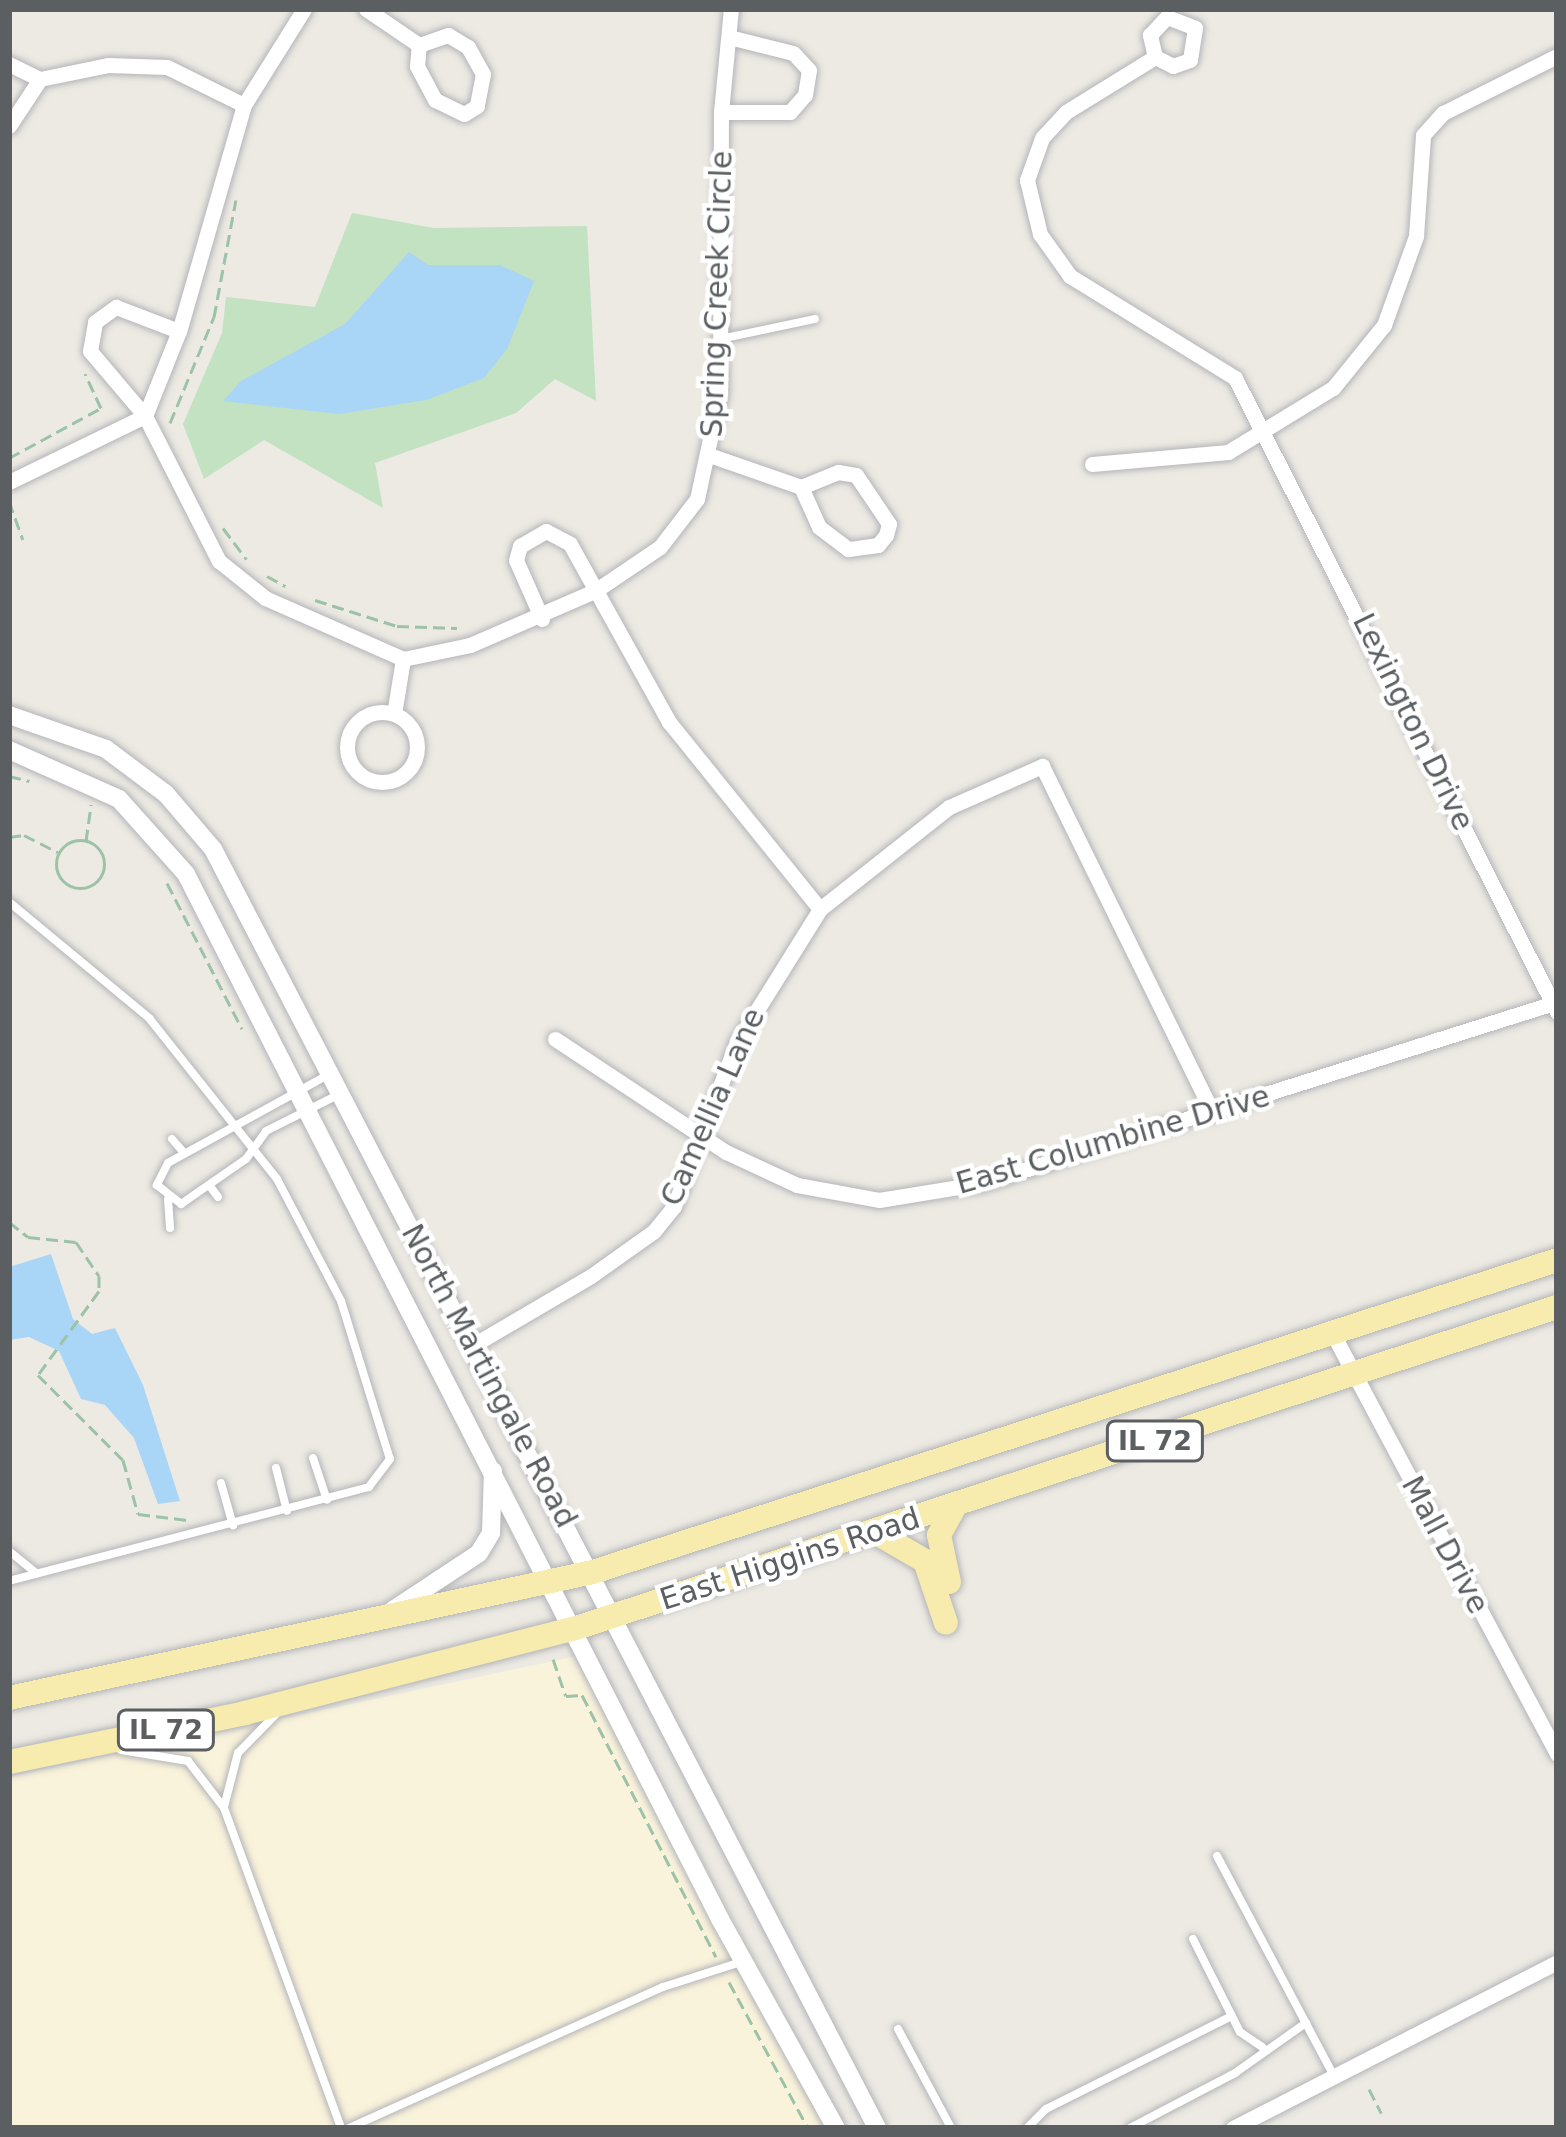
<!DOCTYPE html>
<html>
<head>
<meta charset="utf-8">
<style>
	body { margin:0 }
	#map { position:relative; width:1566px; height:2137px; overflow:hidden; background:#edeae3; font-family:"DejaVu Sans",sans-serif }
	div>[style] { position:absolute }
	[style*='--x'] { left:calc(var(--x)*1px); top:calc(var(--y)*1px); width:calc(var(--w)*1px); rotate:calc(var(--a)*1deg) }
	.commercial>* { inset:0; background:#faf3db }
	.green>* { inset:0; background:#c2e2c2 }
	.water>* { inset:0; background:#a9d5f7 }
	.path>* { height:3px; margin-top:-1.5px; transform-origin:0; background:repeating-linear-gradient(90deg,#9cc2a7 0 12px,transparent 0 18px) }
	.path>.ring { margin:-1.5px; padding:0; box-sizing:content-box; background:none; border:3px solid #9cc2a7; border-radius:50% }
	.roads { filter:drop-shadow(0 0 3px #b4b5b9) drop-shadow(0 0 3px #b4b5b9) }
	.service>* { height:8px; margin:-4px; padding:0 4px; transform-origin:4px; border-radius:4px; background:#fff }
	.minor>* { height:15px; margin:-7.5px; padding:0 7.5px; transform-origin:7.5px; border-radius:7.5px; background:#fff }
	.minor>.ring { margin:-7.5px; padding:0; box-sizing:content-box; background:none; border:15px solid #fff; border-radius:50% }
	.tertiary>* { height:18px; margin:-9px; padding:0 9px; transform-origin:9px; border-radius:9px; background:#fff }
	.primary>* { height:24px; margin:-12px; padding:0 12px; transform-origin:12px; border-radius:12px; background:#f7ebae }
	span { translate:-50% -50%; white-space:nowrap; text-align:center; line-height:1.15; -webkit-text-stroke:9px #fff; paint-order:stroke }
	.shield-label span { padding:3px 9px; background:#fff; border:3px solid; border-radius:9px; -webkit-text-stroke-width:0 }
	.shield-label { font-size:27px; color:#5b5f62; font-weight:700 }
	.street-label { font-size:30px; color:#5b5f62 }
	.frame { position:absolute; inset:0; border:12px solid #5b5f62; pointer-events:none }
</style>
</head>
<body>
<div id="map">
	<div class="commercial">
		<i style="clip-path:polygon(591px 1653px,845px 2128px,9px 2128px,9px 1777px)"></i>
	</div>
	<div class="green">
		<i style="clip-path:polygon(352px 213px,434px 228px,587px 226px,596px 401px,555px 379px,516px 413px,375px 463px,383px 508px,264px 440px,204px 479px,183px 424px,222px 333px,226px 297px,315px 307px)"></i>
	</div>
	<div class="water">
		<i style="clip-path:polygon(409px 252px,428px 265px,500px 265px,534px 281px,507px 349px,484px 378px,426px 400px,339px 414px,223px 401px,241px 381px,345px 324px)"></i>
		<i style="clip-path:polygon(51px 1254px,73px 1319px,92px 1334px,115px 1328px,143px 1385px,180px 1501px,158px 1504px,134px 1438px,105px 1405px,81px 1399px,59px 1351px,29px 1337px,9px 1340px,9px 1267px)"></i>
	</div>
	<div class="path">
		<i style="--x:170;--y:423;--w:115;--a:-67.5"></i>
		<i style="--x:214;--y:317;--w:119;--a:-79.4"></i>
		<i style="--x:9;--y:458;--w:105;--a:-28.5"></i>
		<i style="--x:101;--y:408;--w:38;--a:-115"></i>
		<i style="--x:9;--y:501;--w:41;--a:70.3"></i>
		<i style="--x:223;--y:528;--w:39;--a:53"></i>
		<i style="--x:267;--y:576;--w:21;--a:29"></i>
		<i style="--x:315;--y:600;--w:86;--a:17.6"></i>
		<i style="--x:397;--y:626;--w:60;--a:1.9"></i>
		<i style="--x:9;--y:776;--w:21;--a:14"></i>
		<i style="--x:9;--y:837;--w:15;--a:-8"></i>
		<i style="--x:24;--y:835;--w:38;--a:27"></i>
		<i class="ring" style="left:56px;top:840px;width:45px;height:45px"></i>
		<i style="--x:86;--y:841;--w:37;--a:-82"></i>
		<i style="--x:167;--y:883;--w:164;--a:62.8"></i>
		<i style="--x:9;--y:1222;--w:24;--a:38"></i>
		<i style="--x:28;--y:1237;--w:48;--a:5.9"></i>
		<i style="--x:76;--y:1242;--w:41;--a:55.9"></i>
		<i style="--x:99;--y:1276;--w:15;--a:90"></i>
		<i style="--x:99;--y:1291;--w:104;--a:126"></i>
		<i style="--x:38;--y:1375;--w:120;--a:45"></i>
		<i style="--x:123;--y:1460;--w:56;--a:74.5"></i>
		<i style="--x:138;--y:1514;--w:50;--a:6.8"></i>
		<i style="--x:553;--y:1659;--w:39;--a:71"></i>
		<i style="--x:566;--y:1696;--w:16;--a:-4"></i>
		<i style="--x:582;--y:1695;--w:294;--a:62.9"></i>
		<i style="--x:729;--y:1982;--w:166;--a:61.6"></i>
		<i style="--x:1369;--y:2089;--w:27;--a:63"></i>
	</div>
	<div class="roads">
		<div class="service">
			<i style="--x:720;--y:339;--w:97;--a:-11.9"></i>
			<i style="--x:9;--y:902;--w:182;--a:39.6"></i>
			<i style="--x:149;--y:1018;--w:206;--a:51.5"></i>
			<i style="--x:277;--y:1179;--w:138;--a:62.3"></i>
			<i style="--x:341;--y:1301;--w:165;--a:72.8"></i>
			<i style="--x:390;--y:1459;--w:35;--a:127"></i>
			<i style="--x:369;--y:1487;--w:372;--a:165.4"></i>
			<i style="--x:326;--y:1076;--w:180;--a:151.2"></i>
			<i style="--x:168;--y:1163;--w:25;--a:117"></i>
			<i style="--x:157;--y:1185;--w:31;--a:38"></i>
			<i style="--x:181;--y:1204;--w:79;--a:-34.7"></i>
			<i style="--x:246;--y:1159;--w:34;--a:-54"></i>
			<i style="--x:266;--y:1131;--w:80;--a:-26.6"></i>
			<i style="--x:172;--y:1139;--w:18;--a:49"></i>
			<i style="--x:209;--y:1185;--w:15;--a:53"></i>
			<i style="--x:168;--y:1199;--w:29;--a:86"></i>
			<i style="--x:313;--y:1458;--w:44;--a:71.6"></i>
			<i style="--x:276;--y:1468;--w:44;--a:75.7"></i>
			<i style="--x:221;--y:1483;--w:44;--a:74.1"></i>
			<i style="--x:9;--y:1551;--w:35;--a:39"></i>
			<i style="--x:121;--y:1750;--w:68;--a:9.3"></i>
			<i style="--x:188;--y:1761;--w:59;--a:52.5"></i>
			<i style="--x:224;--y:1808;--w:341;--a:69.9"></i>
			<i style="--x:224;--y:1807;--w:56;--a:-75.5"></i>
			<i style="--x:238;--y:1753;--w:54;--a:-45.7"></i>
			<i style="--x:1217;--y:1856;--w:247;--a:62"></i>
			<i style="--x:1193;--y:1939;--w:104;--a:63.2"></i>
			<i style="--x:1240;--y:2032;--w:27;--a:34"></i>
			<i style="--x:898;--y:2029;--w:112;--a:61.8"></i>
			<i style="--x:349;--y:2128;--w:344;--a:-24.2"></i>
			<i style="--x:663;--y:1987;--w:82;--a:-17.8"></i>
			<i style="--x:1027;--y:2128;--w:27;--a:-45"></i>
			<i style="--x:1046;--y:2109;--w:208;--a:-26.6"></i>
			<i style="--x:1130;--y:2128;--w:119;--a:-27.6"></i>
			<i style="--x:1235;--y:2073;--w:87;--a:-35.2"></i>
		</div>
		<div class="minor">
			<i style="--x:304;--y:9;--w:113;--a:122"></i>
			<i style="--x:244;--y:105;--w:235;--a:106"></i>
			<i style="--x:179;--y:331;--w:92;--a:111.8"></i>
			<i style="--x:145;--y:416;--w:163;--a:63"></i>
			<i style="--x:219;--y:561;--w:59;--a:38.8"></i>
			<i style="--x:265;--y:598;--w:151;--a:23.8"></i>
			<i style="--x:403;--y:659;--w:68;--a:-11.8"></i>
			<i style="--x:470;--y:645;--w:136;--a:-23.4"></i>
			<i style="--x:595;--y:591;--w:78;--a:-34.1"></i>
			<i style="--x:660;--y:547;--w:61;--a:-52.4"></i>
			<i style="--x:697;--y:499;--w:108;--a:-77.8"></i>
			<i style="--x:720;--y:393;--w:281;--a:-89.8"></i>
			<i style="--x:721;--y:112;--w:103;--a:-84.5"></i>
			<i style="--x:366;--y:9;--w:64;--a:34.2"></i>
			<i style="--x:448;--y:35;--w:23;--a:31"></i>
			<i style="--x:468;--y:47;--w:31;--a:61"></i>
			<i style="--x:483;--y:74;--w:33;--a:101"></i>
			<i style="--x:477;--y:106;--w:15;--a:148"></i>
			<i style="--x:464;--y:114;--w:32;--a:-154"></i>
			<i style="--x:435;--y:100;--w:38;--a:-118"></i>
			<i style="--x:417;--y:66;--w:21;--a:-85"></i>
			<i style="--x:419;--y:45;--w:31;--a:-19"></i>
			<i style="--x:1155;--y:57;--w:23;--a:-103"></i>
			<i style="--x:1150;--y:35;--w:25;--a:-47"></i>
			<i style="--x:1167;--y:17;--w:30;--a:21"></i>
			<i style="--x:1195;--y:28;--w:32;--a:99"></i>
			<i style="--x:1190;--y:60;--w:18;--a:161"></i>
			<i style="--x:1173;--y:66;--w:20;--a:-153"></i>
			<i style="--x:1155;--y:57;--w:105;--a:148.3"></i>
			<i style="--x:1066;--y:112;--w:35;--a:133"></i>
			<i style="--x:1042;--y:138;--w:45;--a:109.7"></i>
			<i style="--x:1027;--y:180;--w:56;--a:76.5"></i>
			<i style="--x:1040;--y:234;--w:52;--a:54.5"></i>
			<i style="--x:1070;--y:276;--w:194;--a:31.7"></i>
			<i style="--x:1235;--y:378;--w:711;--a:63.07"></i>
			<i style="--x:9;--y:64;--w:34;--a:26"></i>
			<i style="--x:40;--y:79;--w:56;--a:123.4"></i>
			<i style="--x:40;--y:79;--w:69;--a:-11.6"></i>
			<i style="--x:108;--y:65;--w:59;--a:1.9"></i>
			<i style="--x:167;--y:67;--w:86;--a:26.3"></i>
			<i style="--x:721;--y:112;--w:69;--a:0"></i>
			<i style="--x:790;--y:112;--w:23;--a:-49"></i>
			<i style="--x:805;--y:95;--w:25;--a:-81"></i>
			<i style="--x:809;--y:70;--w:23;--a:-133"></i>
			<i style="--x:793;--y:53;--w:66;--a:-166"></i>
			<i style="--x:712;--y:456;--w:94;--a:19.2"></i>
			<i style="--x:801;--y:487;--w:40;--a:-22"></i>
			<i style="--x:838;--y:472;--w:18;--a:9"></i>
			<i style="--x:856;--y:475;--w:59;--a:56"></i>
			<i style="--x:889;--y:524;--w:11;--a:105"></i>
			<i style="--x:886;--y:535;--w:13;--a:129"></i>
			<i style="--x:878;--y:545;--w:30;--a:172"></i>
			<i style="--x:848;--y:549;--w:36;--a:-143"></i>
			<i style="--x:819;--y:527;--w:44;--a:-114.2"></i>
			<i style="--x:1092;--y:464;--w:137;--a:-5"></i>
			<i style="--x:1228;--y:452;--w:123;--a:-31.4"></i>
			<i style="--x:1333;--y:388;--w:81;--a:-51"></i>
			<i style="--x:1384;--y:325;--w:95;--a:-70.2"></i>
			<i style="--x:1416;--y:236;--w:101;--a:-86"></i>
			<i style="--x:1423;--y:135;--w:30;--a:-48"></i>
			<i style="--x:1443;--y:113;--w:127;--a:-26.6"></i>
			<i style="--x:9;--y:482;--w:151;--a:-25.9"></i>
			<i style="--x:145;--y:416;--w:85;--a:-130.2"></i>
			<i style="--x:90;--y:351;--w:29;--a:-80"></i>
			<i style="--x:95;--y:322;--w:26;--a:-36"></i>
			<i style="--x:116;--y:307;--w:67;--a:20.9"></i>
			<i style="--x:542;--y:619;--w:64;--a:-113.8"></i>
			<i style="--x:516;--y:560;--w:15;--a:-74"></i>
			<i style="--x:520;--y:546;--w:30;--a:-30"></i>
			<i style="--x:546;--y:531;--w:27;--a:28"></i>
			<i style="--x:570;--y:544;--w:204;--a:60.9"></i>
			<i style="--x:669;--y:722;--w:240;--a:51.1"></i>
			<i style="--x:395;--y:708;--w:50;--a:-80.7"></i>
			<i class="ring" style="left:347px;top:712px;width:55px;height:55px"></i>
			<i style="--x:555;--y:1039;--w:205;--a:33.5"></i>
			<i style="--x:726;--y:1152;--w:78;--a:24.9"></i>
			<i style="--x:797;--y:1185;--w:83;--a:10.4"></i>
			<i style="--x:879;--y:1200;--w:105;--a:-9.3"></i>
			<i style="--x:983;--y:1183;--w:602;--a:-17.5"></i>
			<i style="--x:1334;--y:1336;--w:474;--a:61.9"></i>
			<i style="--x:475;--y:1344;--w:134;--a:-30.4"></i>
			<i style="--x:591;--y:1276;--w:77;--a:-35.5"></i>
			<i style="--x:654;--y:1231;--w:32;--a:-51"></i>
			<i style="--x:674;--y:1206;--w:176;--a:-69"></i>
			<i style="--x:737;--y:1042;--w:157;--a:-58"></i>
			<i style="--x:820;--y:909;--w:164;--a:-38.3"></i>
			<i style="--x:949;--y:807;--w:102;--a:-23.8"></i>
			<i style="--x:1042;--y:766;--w:387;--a:63.8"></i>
			<i style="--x:1233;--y:2128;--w:364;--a:-27.1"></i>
		</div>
		<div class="tertiary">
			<i style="--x:9;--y:715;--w:103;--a:19.3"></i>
			<i style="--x:106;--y:749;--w:75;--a:36.9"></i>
			<i style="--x:166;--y:794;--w:72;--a:49.5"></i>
			<i style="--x:213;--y:849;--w:1441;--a:62.56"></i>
			<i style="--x:9;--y:750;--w:120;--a:24"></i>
			<i style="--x:119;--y:799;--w:101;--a:48.2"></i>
			<i style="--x:186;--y:874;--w:1174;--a:62.93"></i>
			<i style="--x:720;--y:1919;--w:239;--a:61"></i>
			<i style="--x:393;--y:1610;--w:103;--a:-33.5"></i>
			<i style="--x:479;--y:1553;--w:23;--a:-59"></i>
			<i style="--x:491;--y:1533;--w:62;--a:-88.2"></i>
		</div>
		<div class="primary">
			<i style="--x:875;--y:1532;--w:58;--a:30.1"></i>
			<i style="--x:925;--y:1561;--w:65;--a:71.3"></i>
			<i style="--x:949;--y:1582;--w:48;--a:-102"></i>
			<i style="--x:939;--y:1535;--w:33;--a:-61"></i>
			<i style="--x:9;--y:1698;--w:597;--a:-12.18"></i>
			<i style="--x:593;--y:1572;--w:1013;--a:-17.93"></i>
			<i style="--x:9;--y:1762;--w:241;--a:-11.7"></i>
			<i style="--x:245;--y:1713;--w:342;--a:-14.4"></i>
			<i style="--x:576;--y:1628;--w:1032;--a:-18.12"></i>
		</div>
	</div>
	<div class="shield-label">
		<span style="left:1155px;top:1441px">IL 72</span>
		<span style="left:166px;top:1730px">IL 72</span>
	</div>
	<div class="street-label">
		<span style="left:717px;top:294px;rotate:-88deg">Spring Creek Circle</span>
		<span style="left:1413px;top:722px;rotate:64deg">Lexington Drive</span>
		<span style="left:713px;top:1107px;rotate:-66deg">Camellia Lane</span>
		<span style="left:1113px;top:1140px;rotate:-16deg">East Columbine Drive</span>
		<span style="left:489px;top:1376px;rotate:62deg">North Martingale Road</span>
		<span style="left:1445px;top:1545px;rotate:62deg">Mall Drive</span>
		<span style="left:790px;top:1559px;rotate:-18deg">East Higgins Road</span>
	</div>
	<div class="frame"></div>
</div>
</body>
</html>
